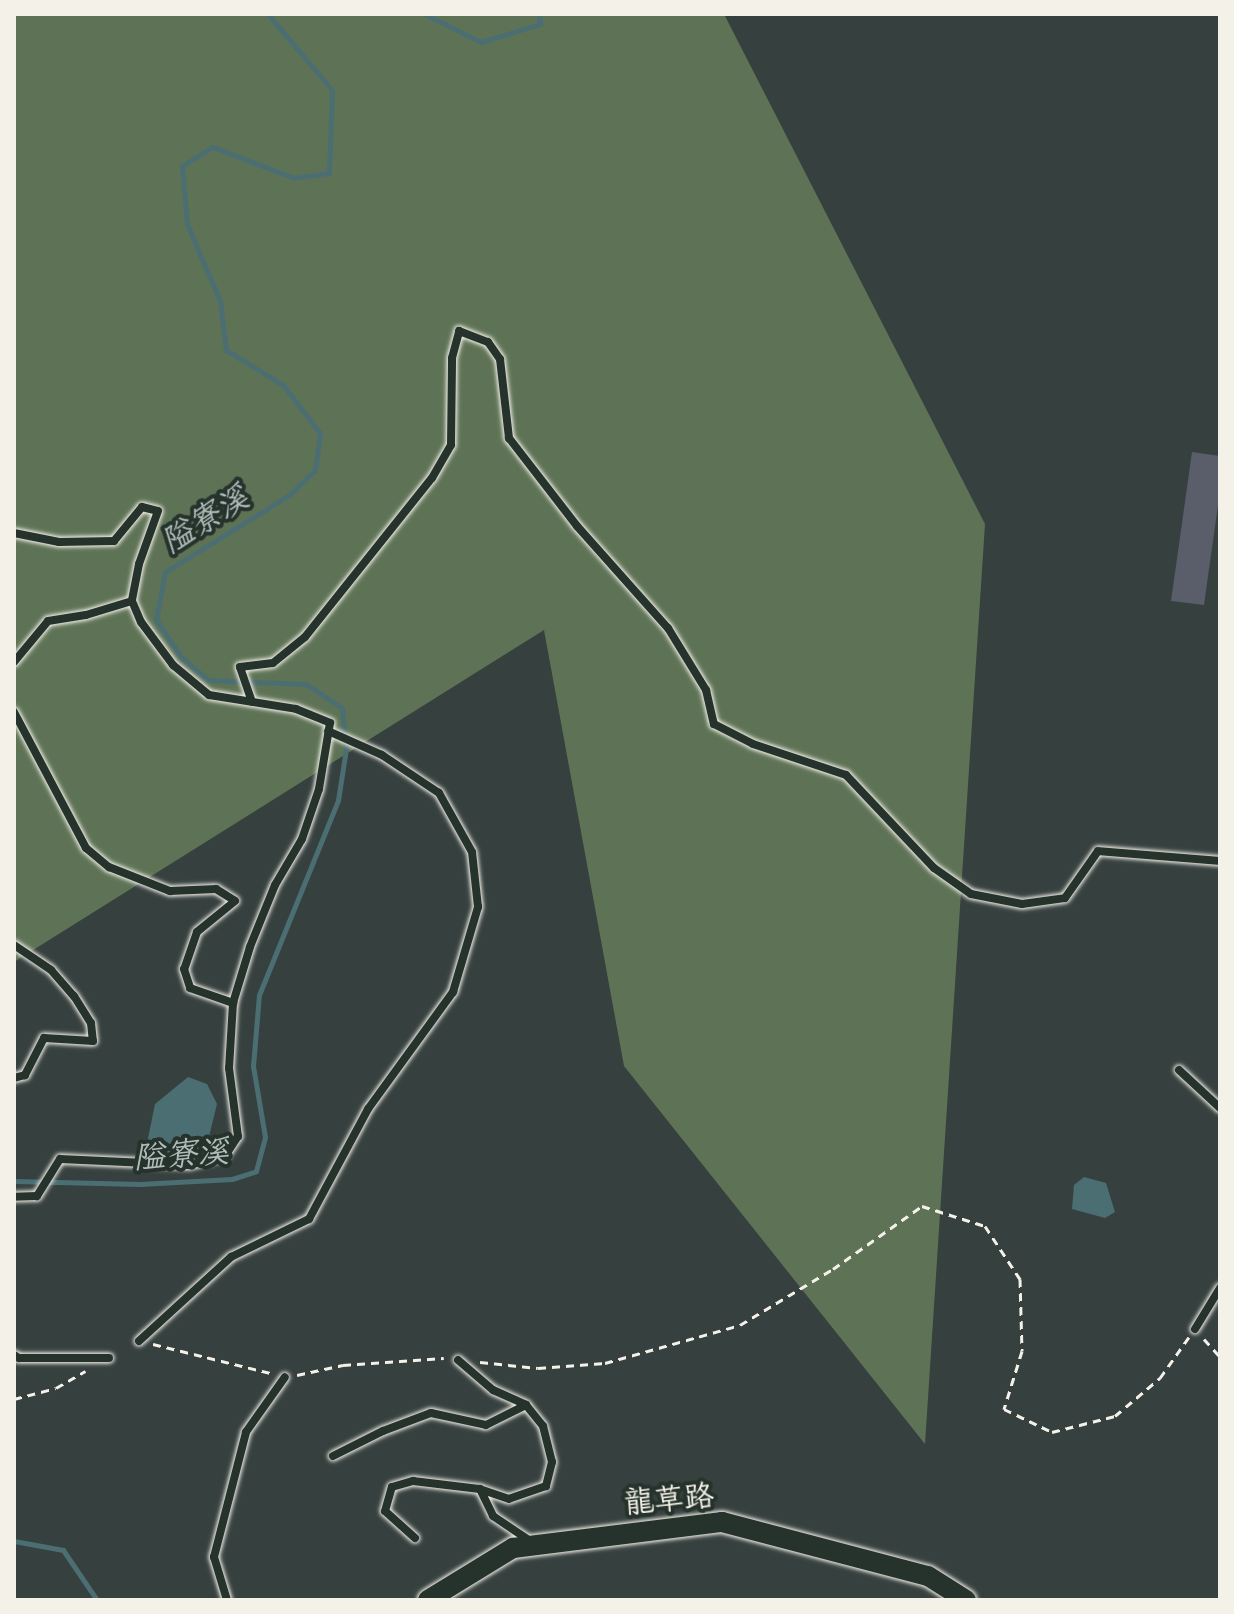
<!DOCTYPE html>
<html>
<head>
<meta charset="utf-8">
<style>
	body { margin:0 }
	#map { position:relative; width:1234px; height:1614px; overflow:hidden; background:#36403f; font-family:"Comic Neue","LXGW WenKai TC",sans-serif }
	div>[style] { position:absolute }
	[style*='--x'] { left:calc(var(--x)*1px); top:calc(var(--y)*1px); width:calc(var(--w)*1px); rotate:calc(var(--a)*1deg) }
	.green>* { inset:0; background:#5e7356 }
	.water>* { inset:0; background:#4b6e72 }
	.stream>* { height:5px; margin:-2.5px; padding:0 2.5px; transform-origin:2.5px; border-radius:2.5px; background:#4b6e72 }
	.building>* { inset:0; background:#5a5d6a }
	.path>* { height:3px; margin-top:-1.5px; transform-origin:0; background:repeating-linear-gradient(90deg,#f4f1e8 0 8px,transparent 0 14px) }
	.roads { filter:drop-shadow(0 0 2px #f4f1e8) drop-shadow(0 0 2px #f4f1e8) }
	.service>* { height:8px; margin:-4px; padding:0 4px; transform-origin:4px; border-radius:4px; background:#26332d }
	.tertiary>* { height:20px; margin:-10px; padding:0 10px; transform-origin:10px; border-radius:10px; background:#26332d }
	span { translate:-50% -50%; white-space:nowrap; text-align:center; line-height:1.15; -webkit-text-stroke:8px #26332d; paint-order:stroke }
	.street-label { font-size:30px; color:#f4f1e8 }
	.water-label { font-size:32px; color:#b0bdb9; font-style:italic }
	.frame { position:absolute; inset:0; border:16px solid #f4f1e8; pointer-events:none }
</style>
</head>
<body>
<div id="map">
	<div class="green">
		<i style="clip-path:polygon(14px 14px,724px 14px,985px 524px,925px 1444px,624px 1066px,544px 630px,14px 962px)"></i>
	</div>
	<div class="water">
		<i style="clip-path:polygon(188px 1077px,207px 1084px,217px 1104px,205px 1153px,185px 1157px,146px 1148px,155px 1104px)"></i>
		<i style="clip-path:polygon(1084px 1177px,1106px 1183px,1115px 1212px,1105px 1218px,1072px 1209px,1074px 1185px)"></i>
	</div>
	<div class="stream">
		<i style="--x:425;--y:14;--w:63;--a:26.6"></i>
		<i style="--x:481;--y:42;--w:62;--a:-17"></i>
		<i style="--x:540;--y:24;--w:10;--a:-96"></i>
		<i style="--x:14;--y:1181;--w:126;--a:1.4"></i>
		<i style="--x:140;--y:1184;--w:92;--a:-3.1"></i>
		<i style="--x:232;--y:1179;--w:25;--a:-18"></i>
		<i style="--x:256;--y:1171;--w:35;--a:-75"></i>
		<i style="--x:265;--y:1137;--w:72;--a:-99.6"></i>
		<i style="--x:253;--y:1066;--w:71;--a:-85.2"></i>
		<i style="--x:259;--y:995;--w:210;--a:-67.9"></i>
		<i style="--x:338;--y:800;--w:52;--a:-81.1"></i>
		<i style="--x:346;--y:749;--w:41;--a:-95.6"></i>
		<i style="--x:342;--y:708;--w:43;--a:-146.3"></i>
		<i style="--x:306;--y:684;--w:98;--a:-177.7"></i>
		<i style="--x:208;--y:680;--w:35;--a:-140"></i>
		<i style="--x:181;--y:657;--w:45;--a:-124"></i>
		<i style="--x:156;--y:620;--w:49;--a:-79.4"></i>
		<i style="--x:165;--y:572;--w:146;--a:-31.8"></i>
		<i style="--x:289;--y:495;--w:36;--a:-44"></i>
		<i style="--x:315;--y:470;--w:37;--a:-82"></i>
		<i style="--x:320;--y:433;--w:61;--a:-127.6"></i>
		<i style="--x:283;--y:385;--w:67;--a:-148.4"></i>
		<i style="--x:226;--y:350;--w:49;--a:-97"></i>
		<i style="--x:220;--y:301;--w:84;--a:-113.2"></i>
		<i style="--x:187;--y:224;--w:58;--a:-94.9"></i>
		<i style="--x:182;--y:166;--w:36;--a:-32"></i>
		<i style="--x:213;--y:147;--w:87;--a:20.9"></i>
		<i style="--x:294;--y:178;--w:35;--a:-8"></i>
		<i style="--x:329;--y:173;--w:83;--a:-87.9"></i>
		<i style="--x:332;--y:90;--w:99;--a:-130.1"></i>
		<i style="--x:14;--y:1541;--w:50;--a:10.4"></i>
		<i style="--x:63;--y:1550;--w:60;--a:55.8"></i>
	</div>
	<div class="building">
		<i style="clip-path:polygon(1192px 452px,1220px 456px,1220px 491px,1204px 605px,1171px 601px)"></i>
	</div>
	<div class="path">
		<i style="--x:1204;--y:1339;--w:24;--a:48"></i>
		<i style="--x:153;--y:1344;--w:121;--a:13.9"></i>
		<i style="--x:480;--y:1362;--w:58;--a:5.9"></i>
		<i style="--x:538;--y:1368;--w:67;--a:-4.3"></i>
		<i style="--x:605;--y:1363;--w:140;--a:-15.7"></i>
		<i style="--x:740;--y:1325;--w:109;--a:-31.1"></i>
		<i style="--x:833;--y:1269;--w:109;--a:-35.3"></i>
		<i style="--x:922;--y:1206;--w:66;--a:17.6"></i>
		<i style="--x:985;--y:1226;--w:64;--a:56.6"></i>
		<i style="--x:1020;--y:1279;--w:72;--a:88.4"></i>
		<i style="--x:1022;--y:1351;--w:61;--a:107.2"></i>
		<i style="--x:1004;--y:1409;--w:53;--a:25.6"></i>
		<i style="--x:1052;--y:1432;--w:65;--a:-14.3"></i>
		<i style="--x:1115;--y:1416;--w:59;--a:-40.2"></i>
		<i style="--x:1160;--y:1378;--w:50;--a:-54.7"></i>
		<i style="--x:297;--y:1375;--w:47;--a:-12.3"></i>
		<i style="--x:343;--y:1365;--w:101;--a:-4"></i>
		<i style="--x:14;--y:1399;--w:43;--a:-14.7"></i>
		<i style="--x:56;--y:1388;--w:34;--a:-30"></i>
	</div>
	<div class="roads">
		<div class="service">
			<i style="--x:14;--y:533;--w:46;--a:11.3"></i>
			<i style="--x:59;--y:542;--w:55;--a:-1"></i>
			<i style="--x:114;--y:541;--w:44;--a:-50.5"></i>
			<i style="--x:142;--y:507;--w:16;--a:14"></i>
			<i style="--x:158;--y:511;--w:56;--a:109.7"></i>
			<i style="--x:139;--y:564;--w:38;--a:101"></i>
			<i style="--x:132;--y:601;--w:23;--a:67"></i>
			<i style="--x:141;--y:622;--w:54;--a:53.3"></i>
			<i style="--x:173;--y:665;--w:47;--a:39.8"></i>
			<i style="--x:209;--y:695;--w:88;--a:9.1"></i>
			<i style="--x:296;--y:709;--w:37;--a:22"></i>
			<i style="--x:330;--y:723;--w:67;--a:99.5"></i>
			<i style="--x:319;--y:789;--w:53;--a:108.8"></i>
			<i style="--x:302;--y:839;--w:53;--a:120.4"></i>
			<i style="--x:275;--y:885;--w:67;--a:112"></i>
			<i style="--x:250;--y:947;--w:59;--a:106.9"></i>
			<i style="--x:233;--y:1003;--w:65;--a:93.5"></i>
			<i style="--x:229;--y:1068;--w:69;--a:82.5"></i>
			<i style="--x:238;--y:1136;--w:24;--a:123"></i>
			<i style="--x:225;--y:1156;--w:37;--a:166"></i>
			<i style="--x:189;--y:1165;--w:129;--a:-177.3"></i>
			<i style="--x:60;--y:1159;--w:44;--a:121.9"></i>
			<i style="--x:37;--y:1196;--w:23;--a:178"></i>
			<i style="--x:14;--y:662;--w:53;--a:-50.3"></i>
			<i style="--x:48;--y:621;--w:38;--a:-9"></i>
			<i style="--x:86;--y:615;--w:48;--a:-16.9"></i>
			<i style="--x:252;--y:702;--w:37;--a:-109"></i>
			<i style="--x:240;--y:667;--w:33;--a:-7"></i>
			<i style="--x:273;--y:663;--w:41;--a:-39.1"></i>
			<i style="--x:305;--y:637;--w:203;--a:-51.4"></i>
			<i style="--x:432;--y:478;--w:38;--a:-60"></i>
			<i style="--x:451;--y:445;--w:87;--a:-89.3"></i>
			<i style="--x:452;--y:358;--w:28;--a:-75"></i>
			<i style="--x:459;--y:331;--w:31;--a:21"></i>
			<i style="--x:488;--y:342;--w:21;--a:55"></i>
			<i style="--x:500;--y:359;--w:80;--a:83.5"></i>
			<i style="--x:509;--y:438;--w:111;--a:52.3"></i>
			<i style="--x:577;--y:526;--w:137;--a:48.3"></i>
			<i style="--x:668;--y:628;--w:73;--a:58.5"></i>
			<i style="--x:706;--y:690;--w:35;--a:77"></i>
			<i style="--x:714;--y:724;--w:44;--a:27.1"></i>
			<i style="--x:753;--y:744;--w:98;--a:18.4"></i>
			<i style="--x:846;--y:775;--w:128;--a:46.6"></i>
			<i style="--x:934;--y:868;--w:45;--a:35.1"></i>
			<i style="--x:971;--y:894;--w:52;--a:11.1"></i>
			<i style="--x:1022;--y:904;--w:43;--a:-7.9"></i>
			<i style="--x:1065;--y:898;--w:57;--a:-54.9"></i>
			<i style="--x:1098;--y:851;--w:122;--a:4.7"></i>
			<i style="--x:14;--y:712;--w:154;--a:62.1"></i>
			<i style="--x:86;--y:848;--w:30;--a:40"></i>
			<i style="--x:109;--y:867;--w:66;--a:21.5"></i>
			<i style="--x:170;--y:891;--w:46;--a:-2.5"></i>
			<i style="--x:216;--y:889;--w:22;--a:32"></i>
			<i style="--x:235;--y:901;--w:49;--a:140.8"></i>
			<i style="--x:197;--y:932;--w:39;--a:109"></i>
			<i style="--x:184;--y:969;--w:20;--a:72"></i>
			<i style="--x:190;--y:988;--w:46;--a:19.2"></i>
			<i style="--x:14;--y:945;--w:45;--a:34"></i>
			<i style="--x:51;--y:970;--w:35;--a:49"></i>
			<i style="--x:74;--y:996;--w:32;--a:58"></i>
			<i style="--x:91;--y:1023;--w:18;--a:84"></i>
			<i style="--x:93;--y:1041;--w:49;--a:-176.5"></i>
			<i style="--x:44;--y:1038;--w:42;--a:117.2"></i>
			<i style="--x:25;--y:1075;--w:11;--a:165"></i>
			<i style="--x:1179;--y:1070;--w:56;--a:42.8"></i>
			<i style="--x:1195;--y:1329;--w:48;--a:-58.6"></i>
			<i style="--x:139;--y:1341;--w:125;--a:-42.4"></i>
			<i style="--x:231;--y:1257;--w:87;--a:-26"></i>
			<i style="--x:309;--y:1219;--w:125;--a:-61.8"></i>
			<i style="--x:368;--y:1109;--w:145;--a:-54"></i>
			<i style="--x:453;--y:992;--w:89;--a:-73.6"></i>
			<i style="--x:478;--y:907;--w:55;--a:-96.2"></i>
			<i style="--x:472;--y:852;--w:68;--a:-119.2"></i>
			<i style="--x:439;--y:793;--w:69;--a:-146.3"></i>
			<i style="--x:382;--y:755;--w:59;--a:-156"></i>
			<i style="--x:14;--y:1355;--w:6;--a:31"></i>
			<i style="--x:19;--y:1358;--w:90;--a:0"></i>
			<i style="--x:458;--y:1360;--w:46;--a:40.6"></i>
			<i style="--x:493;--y:1390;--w:36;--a:24"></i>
			<i style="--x:526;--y:1405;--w:27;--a:51"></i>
			<i style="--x:543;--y:1426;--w:37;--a:76"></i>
			<i style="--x:552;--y:1462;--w:25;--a:104"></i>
			<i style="--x:546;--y:1486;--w:39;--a:161"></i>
			<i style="--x:509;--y:1499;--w:31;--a:-161"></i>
			<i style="--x:480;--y:1489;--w:30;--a:64"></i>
			<i style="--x:493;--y:1516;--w:45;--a:34"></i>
			<i style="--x:333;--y:1456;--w:56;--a:-26.6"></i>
			<i style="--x:383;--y:1431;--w:51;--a:-20.6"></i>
			<i style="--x:431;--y:1413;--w:56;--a:12.3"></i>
			<i style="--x:486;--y:1425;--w:45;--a:-26.6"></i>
			<i style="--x:415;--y:1538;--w:40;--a:-138"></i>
			<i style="--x:385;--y:1511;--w:25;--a:-74"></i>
			<i style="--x:392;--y:1487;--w:22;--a:-16"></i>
			<i style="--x:413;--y:1481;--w:67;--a:6.8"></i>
			<i style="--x:227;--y:1600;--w:45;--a:-106.8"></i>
			<i style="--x:214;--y:1557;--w:129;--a:-75.6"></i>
			<i style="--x:246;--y:1432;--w:67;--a:-54.7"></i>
		</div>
		<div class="tertiary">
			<i style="--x:428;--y:1600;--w:100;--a:-31.5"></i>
			<i style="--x:513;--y:1548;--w:211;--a:-7.1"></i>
			<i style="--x:722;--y:1522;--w:213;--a:14.7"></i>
			<i style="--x:928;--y:1576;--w:45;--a:32.3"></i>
		</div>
	</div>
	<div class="street-label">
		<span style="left:669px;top:1500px;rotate:-5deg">龍草路</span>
	</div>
	<div class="water-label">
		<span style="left:205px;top:520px;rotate:-32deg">隘寮溪</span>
		<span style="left:181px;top:1155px;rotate:-4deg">隘寮溪</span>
	</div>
	<div class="frame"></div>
</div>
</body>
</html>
